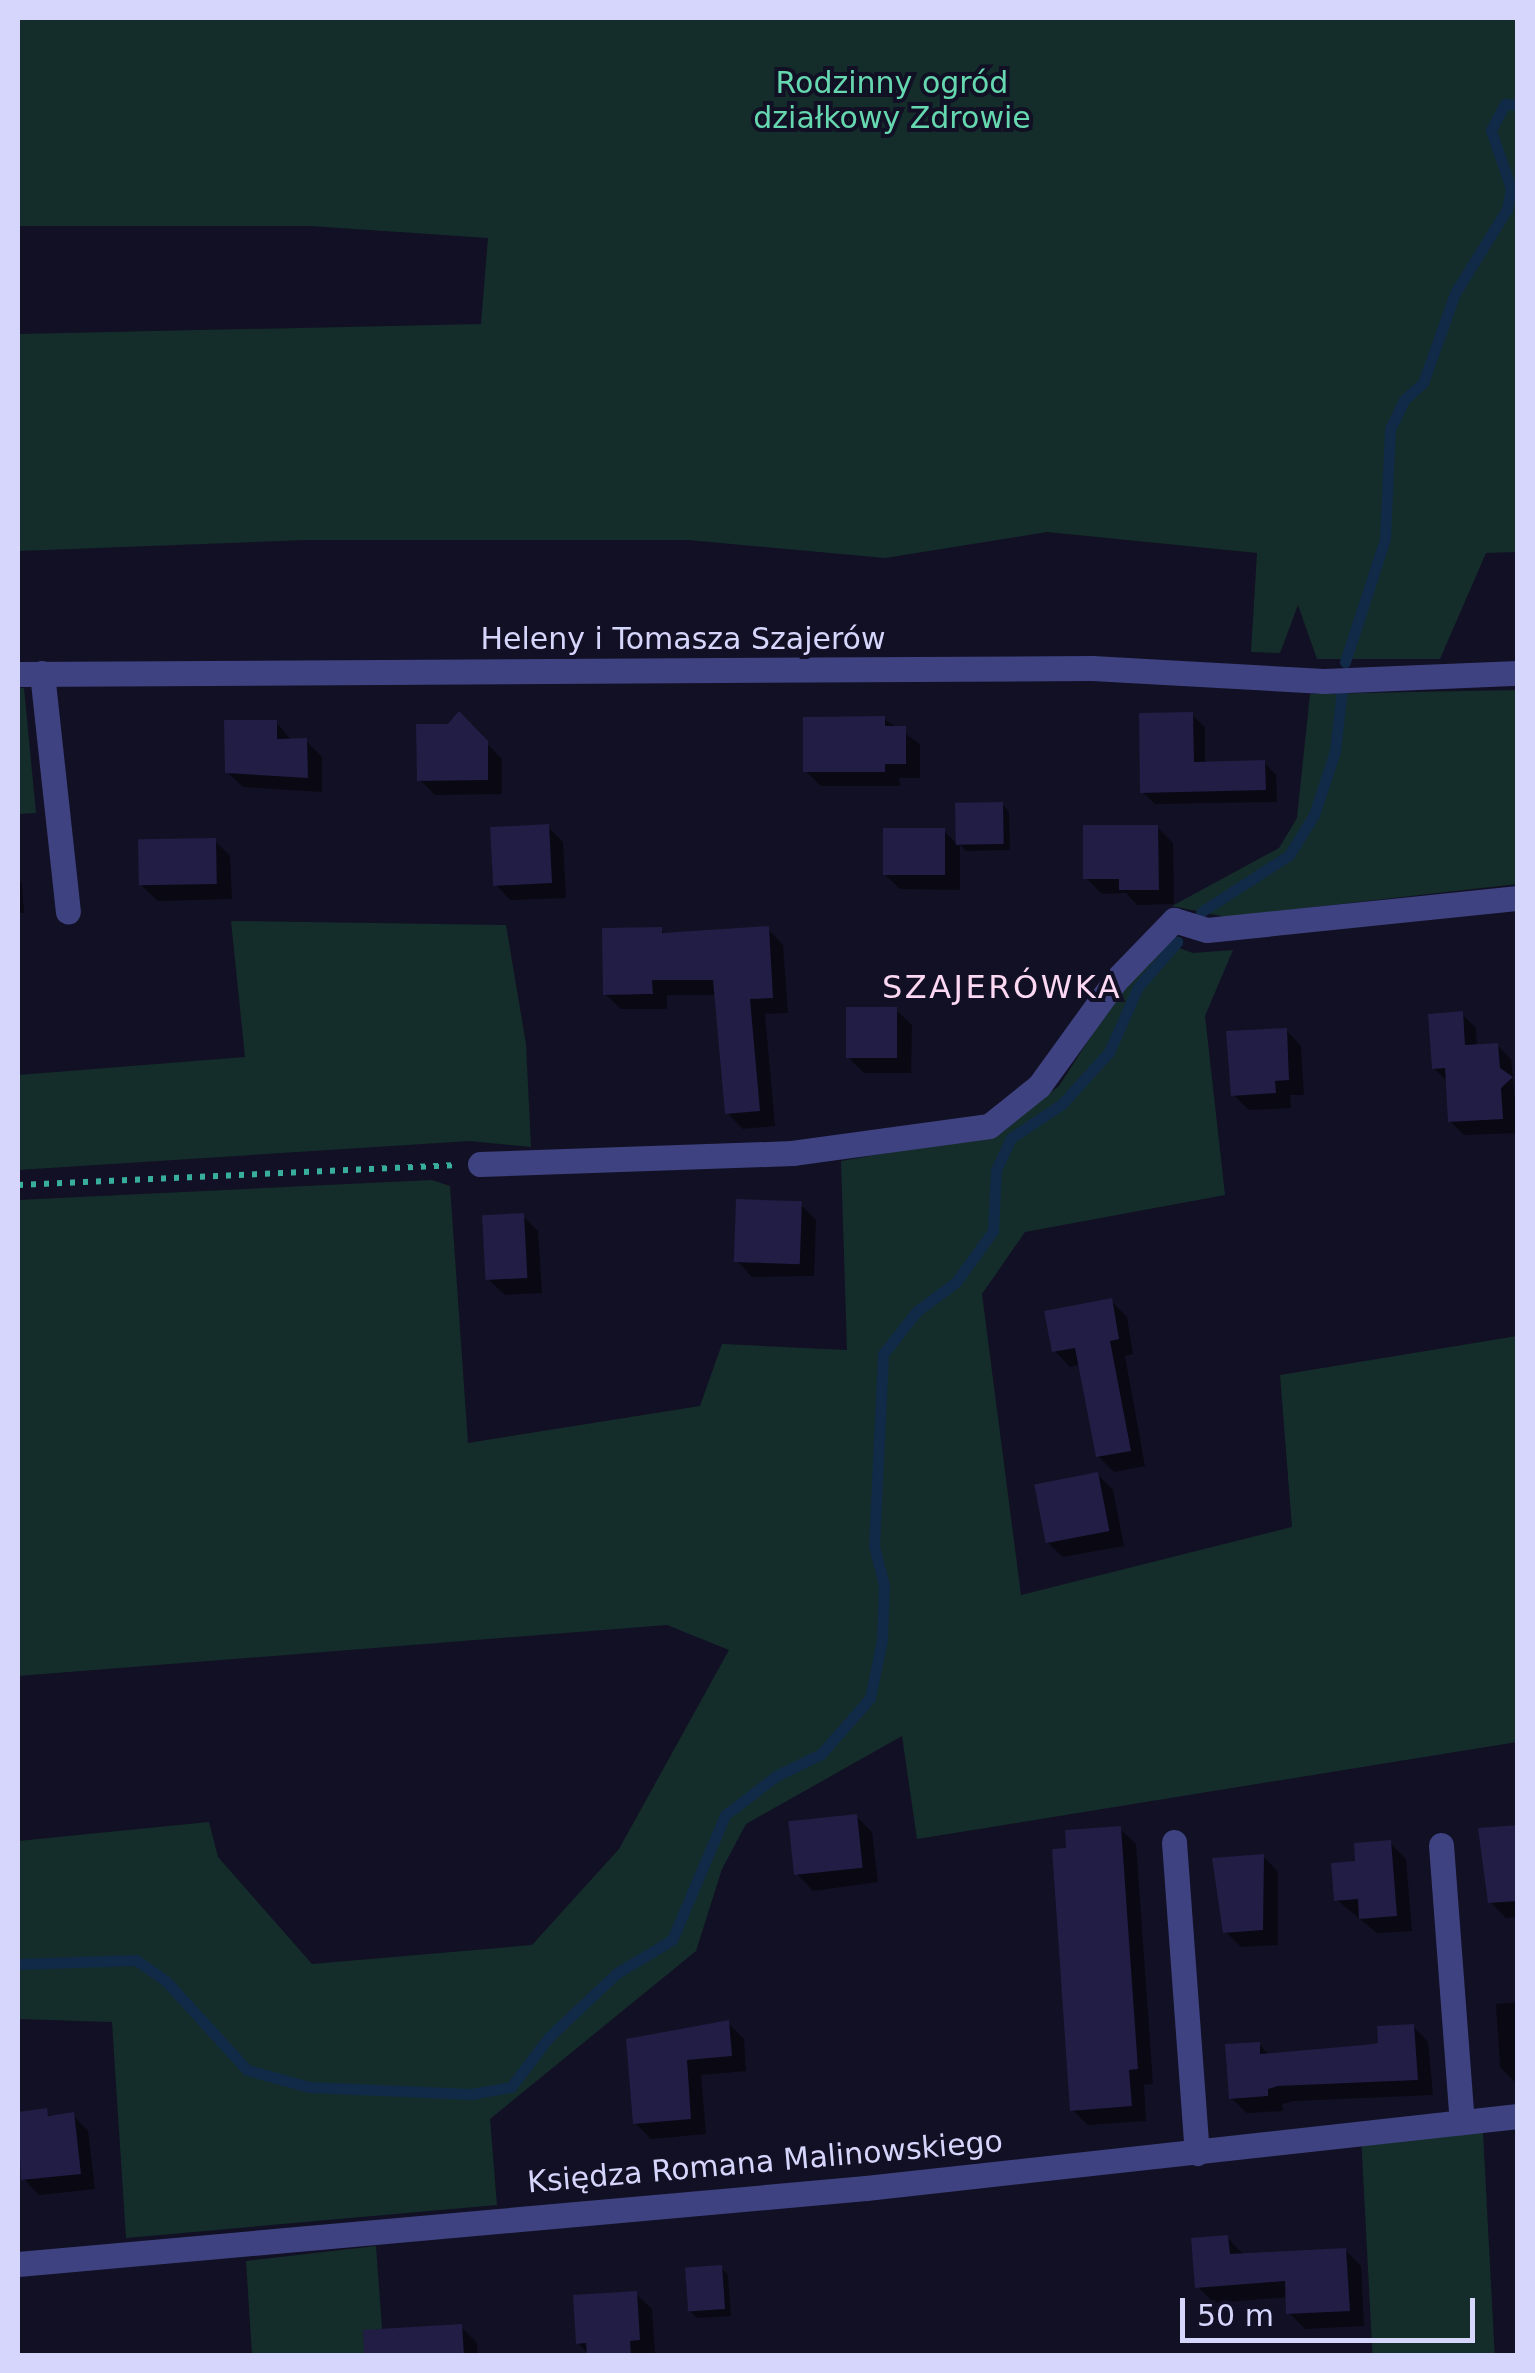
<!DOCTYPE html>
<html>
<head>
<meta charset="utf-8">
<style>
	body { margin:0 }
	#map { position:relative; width:1535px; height:2373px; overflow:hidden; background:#121024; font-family:"DejaVu Sans",sans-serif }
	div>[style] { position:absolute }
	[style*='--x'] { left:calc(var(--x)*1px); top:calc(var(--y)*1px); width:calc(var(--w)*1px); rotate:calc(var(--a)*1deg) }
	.green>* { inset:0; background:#142d2a; transform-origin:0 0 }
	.shadow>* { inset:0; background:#0007 }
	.stream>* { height:11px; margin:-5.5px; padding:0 5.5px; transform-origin:5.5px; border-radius:5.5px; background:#112a47 }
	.building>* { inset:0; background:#211d44; transform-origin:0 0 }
	.path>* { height:6px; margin-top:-3px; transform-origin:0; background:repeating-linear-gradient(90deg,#37af9c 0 5px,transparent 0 13px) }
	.minor>* { height:25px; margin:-12.5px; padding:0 12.5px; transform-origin:12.5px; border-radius:12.5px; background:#3e4280 }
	span { translate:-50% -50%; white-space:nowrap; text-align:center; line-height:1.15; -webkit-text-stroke:8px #121024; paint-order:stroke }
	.park-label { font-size:30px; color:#66d8b0 }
	.street-label { font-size:30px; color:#d6d6fc }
	.neighbourhood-label { font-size:32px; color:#fcd8f3; letter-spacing:2.5px }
	.frame { position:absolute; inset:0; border:20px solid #d6d6fc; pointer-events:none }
	.scale { position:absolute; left:1180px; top:2298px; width:295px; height:45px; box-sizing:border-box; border:5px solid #d6d6fc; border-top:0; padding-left:12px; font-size:30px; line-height:35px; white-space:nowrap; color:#d6d6fc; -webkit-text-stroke:8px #121024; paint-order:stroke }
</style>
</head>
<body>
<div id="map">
	<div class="green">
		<i style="clip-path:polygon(18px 18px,1517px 18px,1517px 552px,1486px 553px,1440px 659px,1317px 659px,1298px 605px,1280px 653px,1251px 652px,1257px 553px,1047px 532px,885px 558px,688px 540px,306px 540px,18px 551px,18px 334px,481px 324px,488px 238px,310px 226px,18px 226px)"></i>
		<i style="clip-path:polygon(18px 688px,24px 688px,36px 813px,18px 814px)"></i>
		<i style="clip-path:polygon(1517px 690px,1517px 884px,1226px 917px,1172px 906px,1279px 848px,1297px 818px,1310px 694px)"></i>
		<i style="clip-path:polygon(231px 921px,506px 925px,526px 1044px,531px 1147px,470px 1141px,18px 1170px,18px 1075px,245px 1057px)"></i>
		<i style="clip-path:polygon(1165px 943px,1193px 953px,1233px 950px,1205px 1016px,1225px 1195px,1025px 1232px,982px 1294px,1021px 1595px,1292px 1527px,1280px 1375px,1517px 1336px,1517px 1742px,917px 1839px,902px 1736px,746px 1824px,722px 1869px,696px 1951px,490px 2119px,497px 2205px,126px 2238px,112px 2022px,18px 2019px,18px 1841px,209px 1822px,218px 1857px,312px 1964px,532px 1945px,619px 1849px,729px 1650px,667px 1625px,18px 1676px,18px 1200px,432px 1180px,450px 1186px,468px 1443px,700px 1406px,722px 1344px,847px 1350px,841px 1161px,995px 1134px,1059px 1086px,1119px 993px)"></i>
		<i style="left:1483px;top:2132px;width:223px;height:122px;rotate:87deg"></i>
		<i style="clip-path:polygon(376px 2246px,384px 2355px,252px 2355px,246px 2261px)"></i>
	</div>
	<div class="shadow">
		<i style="clip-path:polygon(1192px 715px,1205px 727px,1205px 764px,1264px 762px,1276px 775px,1277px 802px,1155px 804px,1142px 792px)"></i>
		<i style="clip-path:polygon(460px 716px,502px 759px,502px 794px,435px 795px,420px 780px)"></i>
		<i style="clip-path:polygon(884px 719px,920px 744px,920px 778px,899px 778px,900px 786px,821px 786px,806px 771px)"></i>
		<i style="clip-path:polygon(276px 722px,292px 741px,306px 741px,322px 757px,322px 792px,243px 787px,227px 772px)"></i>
		<i style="clip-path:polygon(1002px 804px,1009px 812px,1010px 850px,966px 851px,960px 845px,960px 890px,900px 889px,884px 874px,944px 831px,959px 846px,958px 805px)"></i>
		<i style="clip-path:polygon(548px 827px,563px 842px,566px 898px,510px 900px,495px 884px)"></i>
		<i style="clip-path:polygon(1157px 827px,1173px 843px,1174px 904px,1137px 905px,1126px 893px,1102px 894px,1086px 878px)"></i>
		<i style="clip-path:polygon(215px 841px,230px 856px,232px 899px,158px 901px,142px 886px)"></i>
		<i style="clip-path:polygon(18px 878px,22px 883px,24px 913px,18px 913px)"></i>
		<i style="clip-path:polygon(768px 929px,783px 945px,788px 1013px,765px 1014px,775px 1126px,743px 1129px,727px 1113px,717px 995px,667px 995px,667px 1009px,621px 1009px,605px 994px,661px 930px,667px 935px)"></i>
		<i style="clip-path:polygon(896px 1010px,912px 1025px,911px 1073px,864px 1073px,848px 1057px)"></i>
		<i style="clip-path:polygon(1462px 1014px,1476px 1028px,1477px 1047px,1497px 1045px,1511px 1059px,1518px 1133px,1464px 1135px,1450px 1121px,1448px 1082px,1434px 1068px)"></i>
		<i style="clip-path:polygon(1286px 1030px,1301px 1046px,1304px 1095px,1290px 1095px,1291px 1108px,1249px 1110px,1234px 1095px)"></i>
		<i style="clip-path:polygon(800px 1204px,816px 1220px,814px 1276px,752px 1277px,737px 1261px)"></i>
		<i style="clip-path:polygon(523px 1216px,538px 1231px,542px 1293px,505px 1295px,489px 1280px)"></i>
		<i style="clip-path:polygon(1111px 1301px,1127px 1317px,1133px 1354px,1125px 1356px,1145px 1466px,1114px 1472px,1098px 1456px,1081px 1364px,1070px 1367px,1055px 1351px)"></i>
		<i style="clip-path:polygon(1098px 1475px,1113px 1490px,1124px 1546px,1063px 1557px,1047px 1542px)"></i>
		<i style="clip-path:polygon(856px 1816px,872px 1832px,878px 1882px,813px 1891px,798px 1875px)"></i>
		<i style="clip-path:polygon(1518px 1827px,1518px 1917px,1506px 1918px,1491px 1902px,1481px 1830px)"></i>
		<i style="clip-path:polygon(1120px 1829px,1136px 1844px,1153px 2084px,1144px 2085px,1146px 2121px,1088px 2125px,1072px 2110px,1054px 1852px)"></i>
		<i style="clip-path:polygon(1390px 1843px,1406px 1859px,1412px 1931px,1377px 1933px,1337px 1900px,1358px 1863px)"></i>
		<i style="clip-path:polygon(1263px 1856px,1278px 1872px,1278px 1945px,1241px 1947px,1225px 1931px,1215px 1860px)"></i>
		<i style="clip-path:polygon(1518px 2002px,1518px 2083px,1516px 2083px,1500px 2067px,1496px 2004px)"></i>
		<i style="clip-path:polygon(728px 2023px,744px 2039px,746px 2071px,701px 2075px,706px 2134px,651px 2139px,635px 2123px,628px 2041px)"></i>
		<i style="clip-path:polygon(1413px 2026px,1428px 2042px,1433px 2095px,1294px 2101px,1282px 2104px,1283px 2111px,1247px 2113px,1231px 2098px,1259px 2044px,1270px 2056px,1381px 2046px)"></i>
		<i style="clip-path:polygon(18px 2115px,73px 2115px,88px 2131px,95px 2189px,39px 2195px,24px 2179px)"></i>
		<i style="clip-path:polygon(1228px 2238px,1243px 2254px,1345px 2250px,1361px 2266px,1364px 2326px,1305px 2329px,1289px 2313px,1288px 2297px,1214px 2303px,1198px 2287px)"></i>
		<i style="clip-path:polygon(721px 2268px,728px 2275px,731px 2316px,697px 2318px,690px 2311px)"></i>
		<i style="clip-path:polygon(636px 2294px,652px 2309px,655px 2354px,590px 2356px,578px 2343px)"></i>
		<i style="clip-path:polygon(461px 2327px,477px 2343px,478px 2356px,419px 2356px)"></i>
	</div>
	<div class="stream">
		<i style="--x:1345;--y:662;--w:129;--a:-72"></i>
		<i style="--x:1385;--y:539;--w:110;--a:-87.4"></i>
		<i style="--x:1390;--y:429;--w:32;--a:-64"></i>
		<i style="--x:1404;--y:400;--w:25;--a:-42"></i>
		<i style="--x:1423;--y:383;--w:96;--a:-70.4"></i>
		<i style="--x:1455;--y:293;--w:99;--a:-58.2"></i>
		<i style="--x:1507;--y:209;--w:20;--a:-79"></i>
		<i style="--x:1511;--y:189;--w:62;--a:-108.7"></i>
		<i style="--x:1491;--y:130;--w:30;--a:-62"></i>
		<i style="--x:1505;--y:104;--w:13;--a:4"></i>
		<i style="--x:1201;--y:912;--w:105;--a:-32.9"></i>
		<i style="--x:1289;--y:855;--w:47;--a:-58"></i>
		<i style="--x:1314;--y:815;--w:67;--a:-71.8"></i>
		<i style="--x:1335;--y:751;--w:61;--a:-83.5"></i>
		<i style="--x:18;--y:1964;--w:118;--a:-1.9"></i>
		<i style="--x:136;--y:1960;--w:37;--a:35"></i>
		<i style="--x:166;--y:1981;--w:120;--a:47.7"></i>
		<i style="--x:247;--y:2070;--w:64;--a:15.3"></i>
		<i style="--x:309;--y:2087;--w:162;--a:2.5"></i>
		<i style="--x:471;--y:2094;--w:41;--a:-9.9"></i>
		<i style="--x:511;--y:2087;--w:63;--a:-52.8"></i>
		<i style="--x:549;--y:2037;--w:93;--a:-43.3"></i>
		<i style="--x:617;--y:1973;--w:64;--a:-31"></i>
		<i style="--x:672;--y:1940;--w:136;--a:-67"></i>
		<i style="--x:725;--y:1815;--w:64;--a:-37.4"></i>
		<i style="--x:776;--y:1776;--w:50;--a:-26.1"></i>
		<i style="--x:821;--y:1754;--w:74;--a:-48.8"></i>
		<i style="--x:870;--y:1698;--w:59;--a:-78.3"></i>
		<i style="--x:882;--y:1640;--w:55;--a:-87.9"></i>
		<i style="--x:884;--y:1585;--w:40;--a:-104.4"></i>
		<i style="--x:874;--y:1546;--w:192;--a:-87.3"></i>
		<i style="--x:883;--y:1354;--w:55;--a:-51.7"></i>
		<i style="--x:917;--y:1311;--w:49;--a:-36.6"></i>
		<i style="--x:956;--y:1282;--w:63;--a:-54"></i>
		<i style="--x:993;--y:1231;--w:61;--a:-87.2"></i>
		<i style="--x:996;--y:1170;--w:35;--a:-65"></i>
		<i style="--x:1011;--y:1138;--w:61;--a:-33.7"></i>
		<i style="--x:1062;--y:1104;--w:70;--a:-47.9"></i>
		<i style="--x:1109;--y:1052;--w:71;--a:-66"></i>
		<i style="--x:1138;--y:987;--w:60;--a:-49.1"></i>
	</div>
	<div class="building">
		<i style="clip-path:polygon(459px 711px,488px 741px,488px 780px,417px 781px,416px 724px,448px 724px)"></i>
		<i style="clip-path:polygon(1193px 712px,1194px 762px,1265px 760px,1266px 790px,1140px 793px,1139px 713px)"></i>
		<i style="clip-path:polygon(885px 716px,885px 726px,906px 726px,906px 764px,885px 764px,885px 772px,803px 772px,803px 717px)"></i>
		<i style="clip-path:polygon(224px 720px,277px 720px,277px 739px,307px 738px,308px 778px,225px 773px)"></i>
		<i style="left:1003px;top:802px;width:42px;height:48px;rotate:89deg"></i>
		<i style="left:549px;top:824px;width:59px;height:59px;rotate:87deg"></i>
		<i style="clip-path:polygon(1083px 825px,1158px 825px,1159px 890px,1119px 890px,1119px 879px,1083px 879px)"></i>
		<i style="left:883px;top:828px;width:62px;height:47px"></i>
		<i style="left:216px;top:838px;width:46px;height:78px;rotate:89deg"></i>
		<i style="clip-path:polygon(769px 926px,773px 998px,750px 999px,760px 1111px,725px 1114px,713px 980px,652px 980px,653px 994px,603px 995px,602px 928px,662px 927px,662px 933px)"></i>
		<i style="left:846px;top:1007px;width:51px;height:51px"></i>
		<i style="clip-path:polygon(1463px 1011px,1465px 1045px,1498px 1043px,1500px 1068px,1513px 1077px,1501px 1088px,1503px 1119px,1448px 1122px,1445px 1068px,1432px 1069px,1428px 1014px)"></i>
		<i style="clip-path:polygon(1287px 1028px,1289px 1080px,1275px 1081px,1276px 1093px,1231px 1096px,1226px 1031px)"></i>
		<i style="left:736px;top:1199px;width:66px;height:63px;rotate:2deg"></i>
		<i style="left:524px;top:1213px;width:65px;height:42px;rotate:87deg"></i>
		<i style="clip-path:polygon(1112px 1298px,1119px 1339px,1110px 1341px,1131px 1451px,1096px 1457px,1075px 1348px,1052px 1352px,1044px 1311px)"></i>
		<i style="left:1098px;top:1472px;width:60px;height:65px;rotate:79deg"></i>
		<i style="left:857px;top:1814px;width:54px;height:69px;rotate:84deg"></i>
		<i style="clip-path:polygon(1518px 1825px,1518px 1901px,1488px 1903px,1478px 1828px)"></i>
		<i style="clip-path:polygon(1121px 1826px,1138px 2069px,1129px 2070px,1132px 2106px,1070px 2111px,1052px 1849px,1066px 1848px,1065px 1830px)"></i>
		<i style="clip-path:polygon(1391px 1840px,1397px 1916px,1359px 1919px,1358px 1899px,1334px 1901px,1331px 1863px,1355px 1861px,1354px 1843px)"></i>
		<i style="clip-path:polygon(1264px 1854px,1263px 1930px,1223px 1933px,1212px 1858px)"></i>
		<i style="clip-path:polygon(729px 2020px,732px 2056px,687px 2060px,691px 2119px,633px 2124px,626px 2039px)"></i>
		<i style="clip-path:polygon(1414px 2024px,1418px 2080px,1278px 2086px,1268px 2089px,1268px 2096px,1229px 2099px,1225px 2044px,1260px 2042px,1260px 2054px,1364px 2045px,1378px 2043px,1377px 2026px)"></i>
		<i style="clip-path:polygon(47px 2108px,48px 2116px,74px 2112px,81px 2174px,21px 2180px,18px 2112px)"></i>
		<i style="clip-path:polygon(1228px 2235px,1230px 2254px,1346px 2248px,1350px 2311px,1286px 2314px,1285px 2281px,1195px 2288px,1191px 2238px)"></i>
		<i style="left:722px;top:2265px;width:44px;height:37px;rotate:86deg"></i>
		<i style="clip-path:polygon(637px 2291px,640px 2340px,630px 2341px,631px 2356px,587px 2356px,586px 2343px,576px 2344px,573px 2295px)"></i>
		<i style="clip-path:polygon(462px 2324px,464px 2356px,364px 2356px,363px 2330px)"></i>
	</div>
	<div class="path">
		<i style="--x:18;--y:1185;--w:435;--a:-2.6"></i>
	</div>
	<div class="minor">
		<i style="--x:42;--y:673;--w:240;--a:83.8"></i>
		<i style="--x:18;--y:674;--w:1074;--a:-0.32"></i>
		<i style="--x:1092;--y:668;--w:232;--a:3.2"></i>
		<i style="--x:1324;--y:681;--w:194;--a:-2.4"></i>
		<i style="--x:480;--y:1164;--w:312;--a:-2"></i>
		<i style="--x:792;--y:1153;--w:199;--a:-7.8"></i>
		<i style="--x:989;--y:1126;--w:64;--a:-38.7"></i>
		<i style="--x:1039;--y:1086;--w:130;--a:-54.1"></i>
		<i style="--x:1115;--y:981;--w:85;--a:-46"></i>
		<i style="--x:1174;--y:920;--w:34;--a:17"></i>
		<i style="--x:1207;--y:930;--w:313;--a:-5.9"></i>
		<i style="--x:1174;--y:1842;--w:312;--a:85.8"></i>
		<i style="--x:1441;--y:1845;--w:278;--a:85.7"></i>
		<i style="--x:18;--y:2264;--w:851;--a:-5.12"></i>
		<i style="--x:866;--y:2188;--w:656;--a:-6.3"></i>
	</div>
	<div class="park-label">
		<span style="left:892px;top:100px">Rodzinny ogród<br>działkowy Zdrowie</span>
	</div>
	<div class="street-label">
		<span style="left:683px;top:639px">Heleny i Tomasza Szajerów</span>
		<span style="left:765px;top:2162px;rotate:-5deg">Księdza Romana Malinowskiego</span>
	</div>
	<div class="neighbourhood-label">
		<span style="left:1002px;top:987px">SZAJERÓWKA</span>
	</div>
	<div class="frame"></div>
	<div class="scale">50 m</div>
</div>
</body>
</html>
